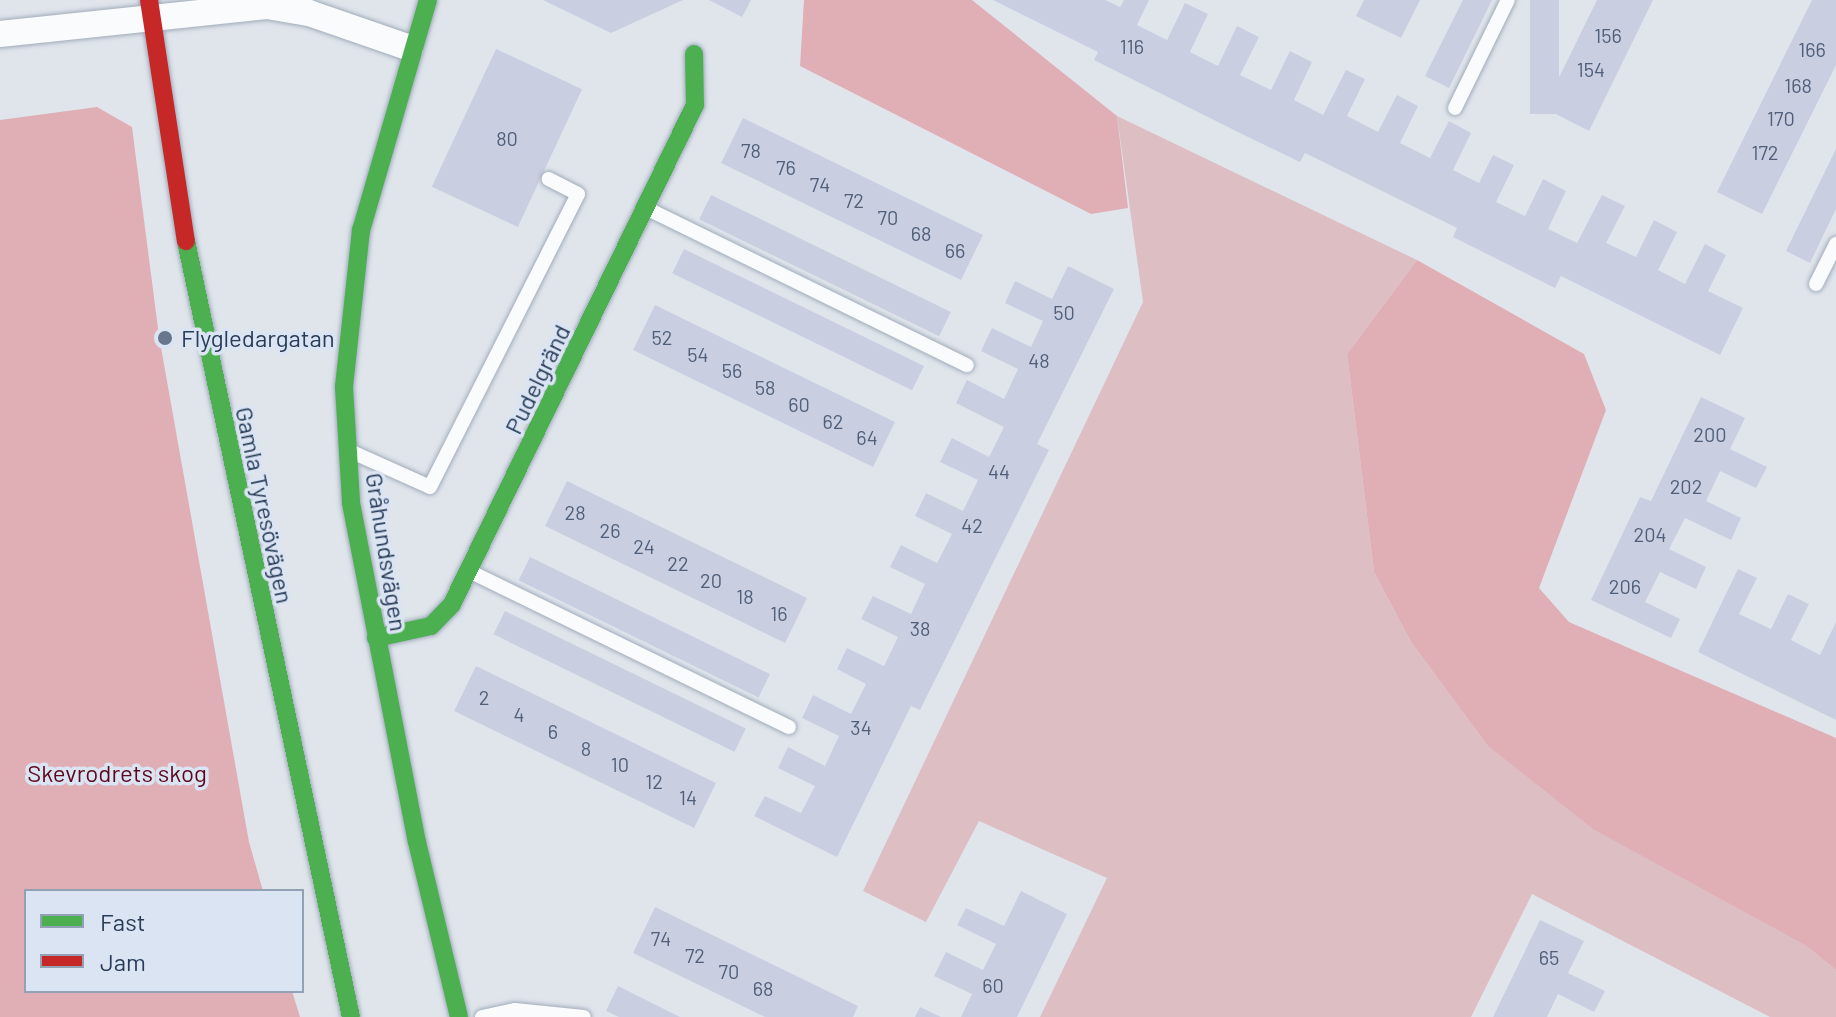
<!DOCTYPE html>
<html>
<head>
<meta charset="utf-8">
<style>
	body { margin:0 }
	#map { position:relative; width:1836px; height:1017px; overflow:hidden; background:#e0e5ec; font-family:Barlow,sans-serif }
	div>[style] { position:absolute }
	[style*='--x'] { left:calc(var(--x)*1px); top:calc(var(--y)*1px); width:calc(var(--w)*1px); rotate:calc(var(--a)*1deg) }
	.green>* { inset:0; background:#ddbec3 }
	.forest>* { inset:0; background:#e0afb6 }
	.building>* { inset:0; background:#cacee1; transform-origin:0 0 }
	.roads { filter:drop-shadow(0 0 2px #a0acba) drop-shadow(0 0 2px #a0acba) }
	.lane>* { height:14px; margin:-7px; padding:0 7px; transform-origin:7px; border-radius:7px; background:#fafbfc }
	.street>* { height:26px; margin:-13px; padding:0 13px; transform-origin:13px; border-radius:13px; background:#fafbfc }
	.fast>* { height:18px; margin:-9px; padding:0 9px; transform-origin:9px; border-radius:9px; background:#4caf50 }
	.jam>* { height:18px; margin:-9px; padding:0 9px; transform-origin:9px; border-radius:9px; background:#c62828 }
	.dots>* { width:22px; height:22px; translate:-50% -50%; box-sizing:border-box; border:4px solid #dae4f2; border-radius:50% }
	span { translate:-50% -50%; white-space:nowrap; text-align:center; line-height:1.15; -webkit-text-stroke:7px #dae4f2; paint-order:stroke }
	.number-label { font-size:20px; color:#50607a }
	.number-label span { -webkit-text-stroke-width:0 }
	.poi-label { font-size:24px; color:#283c58 }
	.left { translate:0 -50%; text-align:left }
	.street-label { font-size:24px; color:#283c58 }
	.park-label { font-size:24px; color:#5d081c }
	.legend { position:absolute; left:24px; top:889px; width:280px; height:104px; box-sizing:border-box; background:#dae4f2; border:2px solid #93a1b4; margin:0; padding:10px 14px; list-style:none; font-size:24px; color:#283c58 }
	.legend li { display:flex; align-items:center; gap:16px; height:40px }
	.legend b { width:40px; border:2px solid #93a1b4 }
</style>
</head>
<body>
<div id="map">
	<div class="green">
		<i style="clip-path:polygon(1117px 116px,1417px 260px,1347px 354px,1374px 572px,1411px 642px,1487px 745px,1805px 945px,1836px 970px,1836px 1017px,1770px 1017px,1532px 894px,1471px 1017px,1040px 1017px,1107px 878px,979px 821px,926px 922px,863px 891px,1143px 302px)"></i>
	</div>
	<div class="forest">
		<i style="clip-path:polygon(804px 0,972px 0,1117px 116px,1128px 208px,1091px 214px,800px 66px)"></i>
		<i style="clip-path:polygon(97px 107px,132px 127px,159px 336px,249px 842px,263px 891px,26px 891px,26px 991px,292px 991px,300px 1017px,0 1017px,0 120px)"></i>
		<i style="clip-path:polygon(1417px 260px,1584px 354px,1606px 410px,1539px 588px,1569px 622px,1836px 738px,1836px 970px,1805px 945px,1593px 829px,1487px 745px,1411px 642px,1374px 572px,1347px 354px)"></i>
	</div>
	<div class="building">
		<i style="clip-path:polygon(543px 0,683px 0,611px 33px)"></i>
		<i style="clip-path:polygon(709px 0,751px 0,742px 17px)"></i>
		<i style="clip-path:polygon(993px 0,1105px 0,1120px 7px,1124px 0,1149px 0,1137px 25px,1167px 40px,1185px 3px,1208px 14px,1190px 52px,1218px 66px,1237px 26px,1259px 37px,1240px 75px,1271px 90px,1290px 51px,1312px 62px,1294px 100px,1323px 115px,1346px 70px,1365px 79px,1347px 116px,1378px 132px,1397px 95px,1418px 106px,1400px 143px,1430px 158px,1449px 121px,1471px 133px,1453px 170px,1479px 183px,1493px 155px,1514px 165px,1496px 202px,1525px 216px,1543px 179px,1566px 191px,1548px 229px,1577px 243px,1602px 195px,1625px 206px,1606px 243px,1636px 257px,1654px 220px,1677px 232px,1658px 270px,1685px 284px,1705px 244px,1726px 255px,1708px 291px,1743px 308px,1720px 355px,1561px 276px,1555px 288px,1453px 237px,1457px 228px,1305px 153px,1300px 162px,1248px 137px,1094px 60px,1098px 52px)"></i>
		<i style="clip-path:polygon(1364px 0,1420px 0,1401px 38px,1356px 16px)"></i>
		<i style="clip-path:polygon(1463px 0,1492px 0,1449px 88px,1425px 76px)"></i>
		<i style="left:1530px;top:0;width:29px;height:114px"></i>
		<i style="clip-path:polygon(1597px 0,1653px 0,1589px 131px,1544px 108px)"></i>
		<i style="clip-path:polygon(1812px 0,1836px 0,1836px 65px,1762px 214px,1717px 192px)"></i>
		<i style="left:496px;top:49px;width:95px;height:152px;rotate:25deg"></i>
		<i style="left:743px;top:118px;width:267px;height:50px;rotate:26deg"></i>
		<i style="clip-path:polygon(1836px 149px,1836px 209px,1810px 263px,1786px 251px)"></i>
		<i style="left:711px;top:195px;width:267px;height:27px;rotate:26deg"></i>
		<i style="left:684px;top:249px;width:267px;height:27px;rotate:26deg"></i>
		<i style="clip-path:polygon(1068px 266px,1114px 289px,1037px 444px,1049px 450px,920px 710px,911px 706px,837px 857px,754px 816px,765px 796px,801px 813px,815px 786px,778px 768px,788px 747px,825px 766px,839px 736px,802px 718px,813px 695px,851px 714px,866px 684px,837px 669px,847px 648px,884px 666px,898px 637px,861px 619px,873px 596px,911px 614px,925px 584px,890px 567px,901px 545px,937px 563px,952px 534px,915px 516px,926px 493px,963px 511px,978px 480px,940px 462px,952px 438px,989px 457px,1004px 427px,956px 403px,967px 380px,1004px 399px,1018px 369px,981px 351px,992px 328px,1031px 347px,1043px 321px,1005px 303px,1015px 281px,1052px 299px)"></i>
		<i style="left:655px;top:305px;width:267px;height:50px;rotate:26deg"></i>
		<i style="clip-path:polygon(1701px 397px,1745px 418px,1730px 449px,1767px 467px,1756px 488px,1720px 471px,1706px 501px,1741px 518px,1731px 540px,1685px 518px,1669px 549px,1706px 567px,1696px 589px,1660px 572px,1645px 602px,1680px 619px,1671px 638px,1591px 600px,1640px 497px,1651px 501px)"></i>
		<i style="left:567px;top:481px;width:267px;height:50px;rotate:26deg"></i>
		<i style="left:530px;top:557px;width:267px;height:26px;rotate:26deg"></i>
		<i style="clip-path:polygon(1738px 569px,1757px 578px,1739px 614px,1771px 629px,1788px 594px,1809px 604px,1791px 640px,1820px 655px,1836px 622px,1836px 720px,1698px 652px)"></i>
		<i style="left:505px;top:611px;width:268px;height:26px;rotate:26deg"></i>
		<i style="left:476px;top:666px;width:267px;height:50px;rotate:26deg"></i>
		<i style="clip-path:polygon(1021px 891px,1067px 914px,1017px 1017px,961px 1017px,972px 994px,934px 976px,946px 952px,983px 970px,996px 944px,957px 925px,966px 908px,1004px 926px)"></i>
		<i style="clip-path:polygon(655px 907px,858px 1006px,853px 1017px,765px 1017px,633px 953px)"></i>
		<i style="clip-path:polygon(1540px 920px,1584px 941px,1568px 973px,1605px 991px,1594px 1012px,1558px 994px,1547px 1017px,1493px 1017px)"></i>
		<i style="clip-path:polygon(618px 986px,680px 1017px,619px 1017px,606px 1011px)"></i>
		<i style="clip-path:polygon(920px 1007px,941px 1017px,915px 1017px)"></i>
	</div>
	<div class="roads">
		<div class="lane">
			<i style="--x:1455;--y:108;--w:120;--a:-63.9"></i>
			<i style="--x:648;--y:209;--w:355;--a:26.1"></i>
			<i style="--x:1816;--y:284;--w:45;--a:-63.4"></i>
			<i style="--x:352;--y:452;--w:85;--a:24.2"></i>
			<i style="--x:430;--y:487;--w:328;--a:-63.2"></i>
			<i style="--x:578;--y:194;--w:33;--a:-153"></i>
			<i style="--x:469;--y:571;--w:356;--a:26"></i>
			<i style="--x:482;--y:1017;--w:34;--a:-12"></i>
			<i style="--x:515;--y:1010;--w:69;--a:5.8"></i>
		</div>
		<div class="street">
			<i style="--x:0;--y:34;--w:268;--a:-6"></i>
			<i style="--x:267;--y:6;--w:43;--a:9.5"></i>
			<i style="--x:309;--y:13;--w:107;--a:19.1"></i>
		</div>
		<div class="fast">
			<i style="--x:428;--y:0;--w:240;--a:106.2"></i>
			<i style="--x:361;--y:230;--w:158;--a:96.2"></i>
			<i style="--x:344;--y:387;--w:116;--a:86.5"></i>
			<i style="--x:351;--y:503;--w:345;--a:79"></i>
			<i style="--x:417;--y:842;--w:180;--a:76.5"></i>
			<i style="--x:186;--y:241;--w:793;--a:78"></i>
			<i style="--x:376;--y:638;--w:56;--a:-12.3"></i>
			<i style="--x:431;--y:626;--w:30;--a:-46"></i>
			<i style="--x:452;--y:604;--w:555;--a:-64.04"></i>
			<i style="--x:695;--y:105;--w:51;--a:-91.1"></i>
		</div>
		<div class="jam">
			<i style="--x:149;--y:0;--w:244;--a:81.3"></i>
		</div>
	</div>
	<div class="dots">
		<i style="left:165px;top:338px;background:#68778c"></i>
	</div>
	<div class="number-label">
		<span style="left:1608px;top:35px">156</span>
		<span style="left:1132px;top:46px">116</span>
		<span style="left:1812px;top:49px">166</span>
		<span style="left:1591px;top:69px">154</span>
		<span style="left:1798px;top:85px">168</span>
		<span style="left:1781px;top:118px">170</span>
		<span style="left:507px;top:138px">80</span>
		<span style="left:751px;top:150px">78</span>
		<span style="left:1765px;top:152px">172</span>
		<span style="left:786px;top:167px">76</span>
		<span style="left:820px;top:184px">74</span>
		<span style="left:854px;top:200px">72</span>
		<span style="left:888px;top:217px">70</span>
		<span style="left:921px;top:233px">68</span>
		<span style="left:955px;top:250px">66</span>
		<span style="left:1064px;top:312px">50</span>
		<span style="left:662px;top:337px">52</span>
		<span style="left:698px;top:354px">54</span>
		<span style="left:1039px;top:360px">48</span>
		<span style="left:732px;top:370px">56</span>
		<span style="left:765px;top:387px">58</span>
		<span style="left:799px;top:404px">60</span>
		<span style="left:833px;top:421px">62</span>
		<span style="left:1710px;top:434px">200</span>
		<span style="left:867px;top:437px">64</span>
		<span style="left:999px;top:471px">44</span>
		<span style="left:1686px;top:486px">202</span>
		<span style="left:575px;top:512px">28</span>
		<span style="left:972px;top:525px">42</span>
		<span style="left:610px;top:530px">26</span>
		<span style="left:1650px;top:534px">204</span>
		<span style="left:644px;top:546px">24</span>
		<span style="left:678px;top:563px">22</span>
		<span style="left:711px;top:580px">20</span>
		<span style="left:1625px;top:586px">206</span>
		<span style="left:745px;top:596px">18</span>
		<span style="left:779px;top:613px">16</span>
		<span style="left:920px;top:628px">38</span>
		<span style="left:484px;top:697px">2</span>
		<span style="left:519px;top:714px">4</span>
		<span style="left:861px;top:727px">34</span>
		<span style="left:553px;top:731px">6</span>
		<span style="left:586px;top:748px">8</span>
		<span style="left:620px;top:764px">10</span>
		<span style="left:654px;top:781px">12</span>
		<span style="left:688px;top:797px">14</span>
		<span style="left:661px;top:938px">74</span>
		<span style="left:695px;top:955px">72</span>
		<span style="left:1549px;top:957px">65</span>
		<span style="left:729px;top:971px">70</span>
		<span style="left:993px;top:985px">60</span>
		<span style="left:763px;top:988px">68</span>
	</div>
	<div class="poi-label">
		<span class="left" style="left:181px;top:338px">Flygledargatan</span>
	</div>
	<div class="street-label">
		<span style="left:537px;top:379px;rotate:-64deg">Pudelgränd</span>
		<span style="left:265px;top:505px;rotate:78deg">Gamla Tyresövägen</span>
		<span style="left:387px;top:552px;rotate:81deg">Gråhundsvägen</span>
	</div>
	<div class="park-label">
		<span style="left:117px;top:773px">Skevrodrets skog</span>
	</div>
	<ul class="legend">
	<li><b style="height:10px;background:#4caf50"></b>Fast</li>
	<li><b style="height:10px;background:#c62828"></b>Jam</li>
	</ul>
</div>
</body>
</html>
